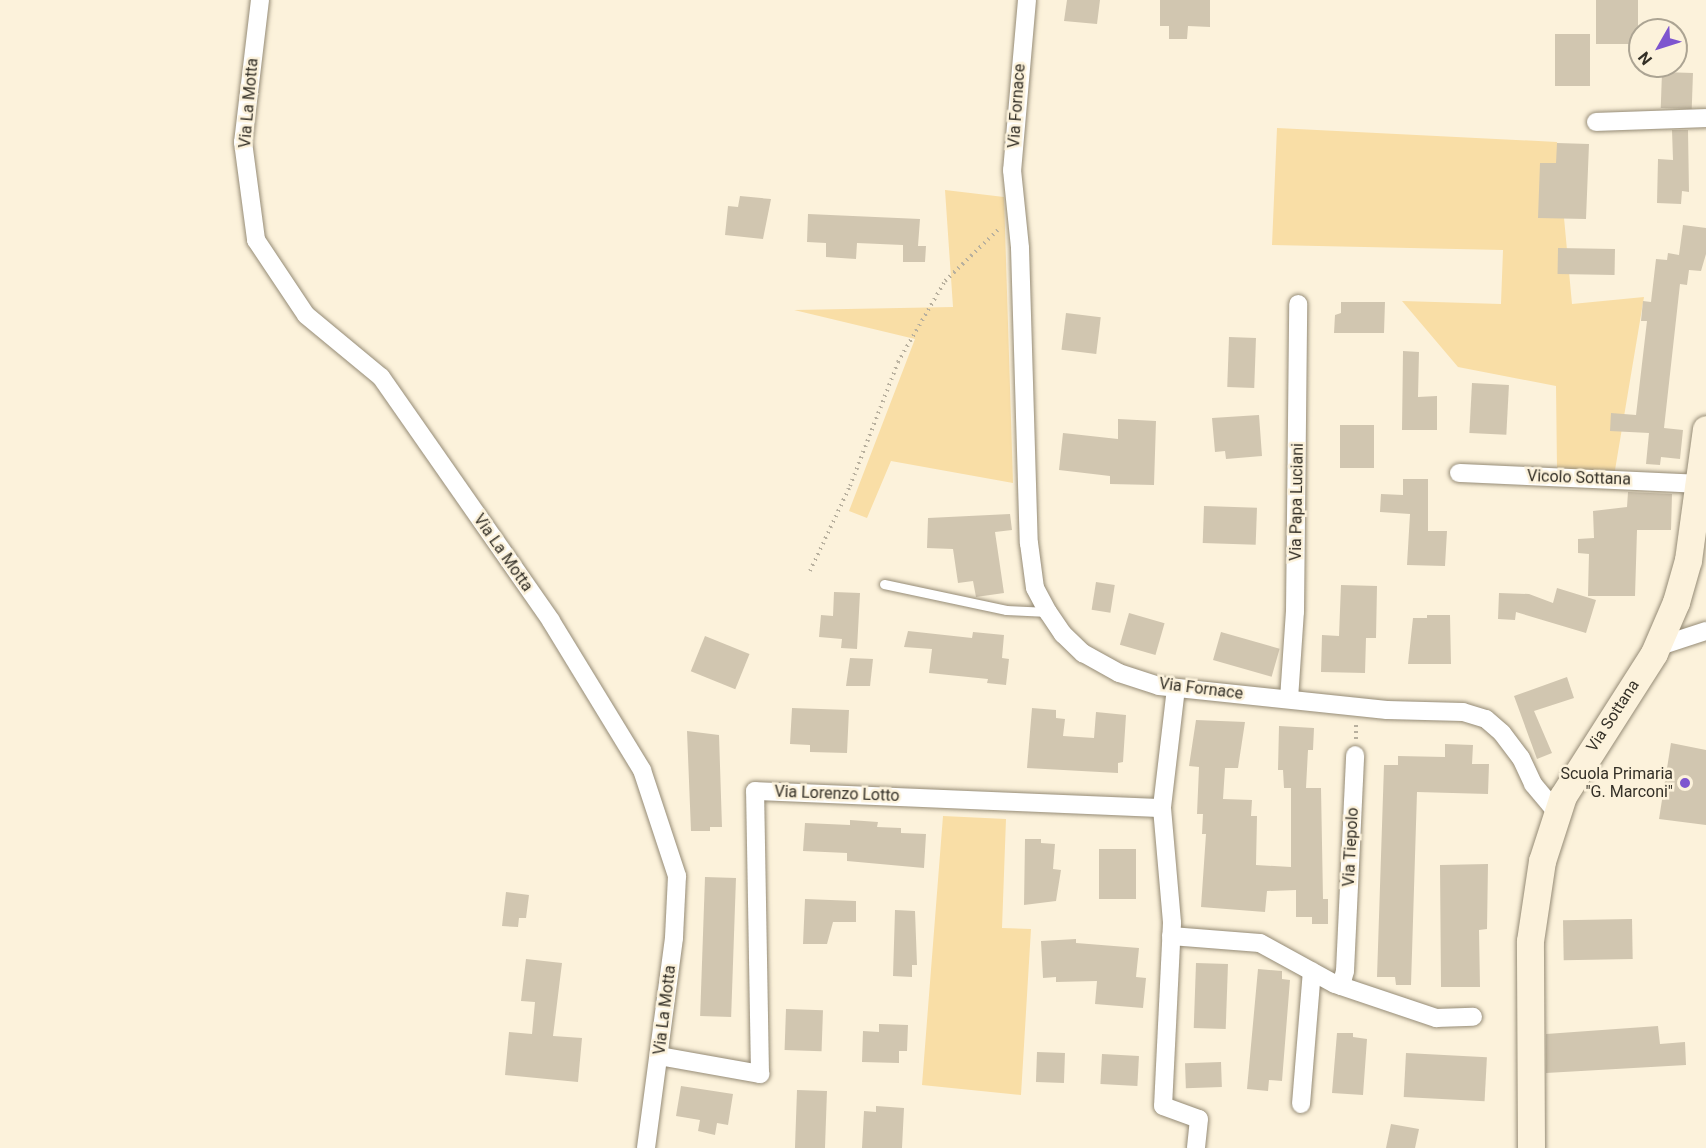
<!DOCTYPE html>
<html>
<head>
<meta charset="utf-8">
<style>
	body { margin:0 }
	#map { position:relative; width:1706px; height:1148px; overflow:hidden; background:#fcf2db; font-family:Roboto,sans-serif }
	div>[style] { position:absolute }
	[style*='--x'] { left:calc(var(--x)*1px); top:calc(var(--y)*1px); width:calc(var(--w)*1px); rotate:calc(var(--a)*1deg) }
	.green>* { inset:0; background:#f9dea6 }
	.building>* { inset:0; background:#d1c6b0; transform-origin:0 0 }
	.path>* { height:4px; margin-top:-2px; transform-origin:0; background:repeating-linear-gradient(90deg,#b8b09e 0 1.5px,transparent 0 6px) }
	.roads { filter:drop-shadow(0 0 2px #958b76) drop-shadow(0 0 2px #958b76) }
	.lane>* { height:9px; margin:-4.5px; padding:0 4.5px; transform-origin:4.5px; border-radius:4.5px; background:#fff }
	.street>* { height:18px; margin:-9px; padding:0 9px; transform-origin:9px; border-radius:9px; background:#fff }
	.secondary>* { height:27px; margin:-13.5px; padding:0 13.5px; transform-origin:13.5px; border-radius:13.5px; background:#fcf2dc }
	.dots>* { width:16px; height:16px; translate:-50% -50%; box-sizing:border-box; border:3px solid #fcf2db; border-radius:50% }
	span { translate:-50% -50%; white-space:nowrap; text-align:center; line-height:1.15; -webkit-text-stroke:5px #fcf2db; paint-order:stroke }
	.street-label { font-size:16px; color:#343027 }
	.poi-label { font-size:16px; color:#343027 }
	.right { translate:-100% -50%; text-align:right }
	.north { position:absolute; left:1628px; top:18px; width:60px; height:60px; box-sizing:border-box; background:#fcf2db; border:2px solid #aca493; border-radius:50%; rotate:231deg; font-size:16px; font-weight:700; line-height:24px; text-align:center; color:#343027 }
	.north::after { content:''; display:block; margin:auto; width:21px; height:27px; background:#7e55cf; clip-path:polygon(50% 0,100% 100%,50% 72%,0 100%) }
</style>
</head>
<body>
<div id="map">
	<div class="green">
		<i style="clip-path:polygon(1277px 128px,1557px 142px,1572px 304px,1644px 297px,1613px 482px,1557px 469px,1556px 386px,1458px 367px,1402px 301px,1501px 304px,1503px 250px,1272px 245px)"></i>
		<i style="clip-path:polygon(945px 190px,1004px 197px,1013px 483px,891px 461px,867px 518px,849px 511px,915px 339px,794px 310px,953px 307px)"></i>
		<i style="clip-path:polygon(943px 816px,1006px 819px,1002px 928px,1031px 929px,1021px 1095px,922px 1085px)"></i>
	</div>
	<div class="building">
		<i style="clip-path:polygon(1067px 0,1100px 0,1097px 24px,1064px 21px)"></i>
		<i style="clip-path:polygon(1160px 0,1210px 0,1210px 27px,1188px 26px,1187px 39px,1169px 39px,1169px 26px,1160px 26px)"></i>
		<i style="left:1596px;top:0;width:42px;height:44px"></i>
		<i style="left:1555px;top:34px;width:35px;height:52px"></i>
		<i style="left:1662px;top:72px;width:31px;height:36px;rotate:2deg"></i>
		<i style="clip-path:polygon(1672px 130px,1688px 130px,1689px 192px,1682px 191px,1681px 204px,1657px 203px,1658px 159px,1673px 160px)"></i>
		<i style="clip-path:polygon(1557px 143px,1589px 144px,1586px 219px,1538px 218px,1540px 163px,1556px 163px)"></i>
		<i style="clip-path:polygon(740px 196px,771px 199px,763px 239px,725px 235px,728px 206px,738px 207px)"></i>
		<i style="clip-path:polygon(808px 214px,920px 219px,918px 246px,926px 246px,925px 262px,903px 262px,903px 245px,857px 243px,856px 259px,826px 257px,826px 243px,807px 242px)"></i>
		<i style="clip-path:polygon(1683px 225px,1706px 228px,1706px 254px,1701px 271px,1689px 270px,1687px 285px,1680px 284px,1664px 428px,1683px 430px,1680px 459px,1661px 457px,1660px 465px,1646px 464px,1649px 433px,1610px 431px,1611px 413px,1636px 415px,1647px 321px,1641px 321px,1643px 301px,1651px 302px,1656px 259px,1667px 260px,1668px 253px,1679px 255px)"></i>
		<i style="left:1558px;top:248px;width:57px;height:26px;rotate:1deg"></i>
		<i style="clip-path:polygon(1341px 302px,1385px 302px,1384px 333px,1334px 333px,1335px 315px,1341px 313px)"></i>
		<i style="left:1066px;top:313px;width:35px;height:37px;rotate:7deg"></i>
		<i style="left:1229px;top:337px;width:27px;height:50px;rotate:2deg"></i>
		<i style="clip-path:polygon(1403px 351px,1419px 352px,1418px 397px,1437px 396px,1437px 430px,1402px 430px)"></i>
		<i style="left:1472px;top:383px;width:37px;height:50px;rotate:3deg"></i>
		<i style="clip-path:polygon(1259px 415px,1262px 456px,1226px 459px,1225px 451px,1215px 452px,1212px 418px)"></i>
		<i style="clip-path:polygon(1118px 419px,1156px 421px,1154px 485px,1110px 484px,1110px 476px,1059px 470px,1063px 433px,1118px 439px)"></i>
		<i style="left:1340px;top:425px;width:34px;height:43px"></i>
		<i style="clip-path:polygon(1403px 479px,1428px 479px,1428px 531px,1447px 531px,1445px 566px,1407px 565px,1410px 514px,1380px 512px,1381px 494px,1403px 495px)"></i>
		<i style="clip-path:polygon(1628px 492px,1672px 494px,1671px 530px,1637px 530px,1635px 596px,1588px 596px,1589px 554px,1578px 553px,1578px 539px,1594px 538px,1593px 511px,1627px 507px)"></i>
		<i style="left:1204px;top:506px;width:53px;height:37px;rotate:2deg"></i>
		<i style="clip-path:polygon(1010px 514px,1012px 530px,995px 532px,1004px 593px,976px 597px,973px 581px,958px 583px,953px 549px,927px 548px,928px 518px)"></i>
		<i style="left:1096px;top:582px;width:19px;height:28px;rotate:9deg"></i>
		<i style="clip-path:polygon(1341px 585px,1377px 586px,1376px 638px,1366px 638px,1365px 673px,1321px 672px,1322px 635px,1339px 636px)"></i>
		<i style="clip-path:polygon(1557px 588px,1596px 600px,1586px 633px,1516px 612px,1515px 620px,1498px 619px,1499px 593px,1529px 594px,1553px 603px)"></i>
		<i style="clip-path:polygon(834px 592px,860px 593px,857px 649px,841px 648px,842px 639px,819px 637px,821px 615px,833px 616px)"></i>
		<i style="left:1129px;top:613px;width:37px;height:33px;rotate:16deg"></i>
		<i style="clip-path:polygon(1427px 615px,1450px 615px,1451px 664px,1408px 664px,1413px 618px,1427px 618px)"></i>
		<i style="clip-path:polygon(908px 631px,972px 638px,973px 632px,1004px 635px,1002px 658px,1009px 659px,1006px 685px,987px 683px,988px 679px,929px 673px,932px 649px,904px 647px)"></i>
		<i style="left:1221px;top:632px;width:61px;height:29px;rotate:16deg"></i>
		<i style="left:705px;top:636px;width:48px;height:38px;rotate:22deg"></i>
		<i style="clip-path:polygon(850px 658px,873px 659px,870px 686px,846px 686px)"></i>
		<i style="clip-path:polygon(1567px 677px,1574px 698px,1534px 711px,1552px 753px,1537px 759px,1514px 696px)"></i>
		<i style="clip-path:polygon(792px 708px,849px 710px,847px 753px,810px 752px,810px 745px,790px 744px)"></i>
		<i style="clip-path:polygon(1032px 708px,1056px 710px,1056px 718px,1065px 719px,1063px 736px,1094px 738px,1096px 712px,1126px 715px,1123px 762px,1118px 763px,1118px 773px,1027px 768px)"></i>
		<i style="clip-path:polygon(1196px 720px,1245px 722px,1238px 768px,1225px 768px,1223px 799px,1252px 800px,1251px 816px,1257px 816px,1256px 865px,1291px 867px,1291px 788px,1284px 788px,1283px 770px,1278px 770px,1279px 726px,1314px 728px,1313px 750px,1308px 750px,1306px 788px,1321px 788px,1323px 899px,1328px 899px,1328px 924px,1312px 924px,1312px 917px,1296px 917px,1296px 890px,1267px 891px,1265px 912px,1201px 907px,1206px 834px,1202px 834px,1203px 814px,1197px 814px,1199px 767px,1189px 766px)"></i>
		<i style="clip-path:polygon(687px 731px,719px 735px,722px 827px,710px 827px,710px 831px,691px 831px)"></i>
		<i style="clip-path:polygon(1671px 743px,1706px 750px,1706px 825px,1659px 819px)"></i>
		<i style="clip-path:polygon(1445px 744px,1473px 745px,1472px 764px,1489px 764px,1488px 794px,1417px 792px,1411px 985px,1396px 985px,1395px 977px,1377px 977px,1384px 765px,1398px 765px,1398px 756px,1445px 757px)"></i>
		<i style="clip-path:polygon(850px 820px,878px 822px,877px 827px,901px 828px,901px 833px,926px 834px,924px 868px,847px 861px,847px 853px,803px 851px,805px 823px,850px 825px)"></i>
		<i style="clip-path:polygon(1025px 839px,1041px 839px,1041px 843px,1055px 844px,1053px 869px,1061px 870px,1056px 901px,1024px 905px)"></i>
		<i style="left:1099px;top:849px;width:37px;height:50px"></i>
		<i style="clip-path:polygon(1488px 864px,1487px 929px,1479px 930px,1480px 987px,1441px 987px,1440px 865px)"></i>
		<i style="left:705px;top:877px;width:31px;height:139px;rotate:2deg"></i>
		<i style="clip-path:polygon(506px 892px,529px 895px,526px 918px,519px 918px,518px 927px,502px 926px)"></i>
		<i style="clip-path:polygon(805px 899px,856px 901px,856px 922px,833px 922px,827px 944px,803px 944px)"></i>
		<i style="clip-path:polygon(895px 910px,915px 911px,917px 965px,912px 965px,912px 977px,893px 976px)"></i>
		<i style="left:1632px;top:919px;width:40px;height:69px;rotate:89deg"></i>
		<i style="clip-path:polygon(1076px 939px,1076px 943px,1139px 948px,1136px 977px,1146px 978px,1143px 1008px,1095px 1004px,1097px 981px,1056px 982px,1056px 977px,1043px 978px,1041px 941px)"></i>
		<i style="clip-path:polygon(526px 959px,562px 963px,553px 1036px,582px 1038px,578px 1082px,505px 1075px,509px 1032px,532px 1034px,535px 1002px,521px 1001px)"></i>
		<i style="left:1196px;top:963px;width:32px;height:65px;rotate:2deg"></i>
		<i style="clip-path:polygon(1258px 969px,1282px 971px,1282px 979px,1290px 980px,1282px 1081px,1269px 1080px,1268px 1091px,1247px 1089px)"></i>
		<i style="left:786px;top:1009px;width:37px;height:41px;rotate:2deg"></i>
		<i style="clip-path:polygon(879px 1024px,908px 1025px,907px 1051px,899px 1051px,899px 1063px,862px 1062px,863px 1031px,879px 1032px)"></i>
		<i style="clip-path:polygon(1658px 1026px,1660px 1044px,1685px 1042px,1686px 1065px,1546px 1073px,1546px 1034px)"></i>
		<i style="clip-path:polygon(1337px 1033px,1353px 1033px,1353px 1037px,1367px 1039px,1363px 1095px,1332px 1093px)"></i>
		<i style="left:1037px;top:1052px;width:28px;height:30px;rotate:2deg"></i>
		<i style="left:1406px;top:1053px;width:81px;height:44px;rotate:3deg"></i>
		<i style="left:1102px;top:1054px;width:37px;height:30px;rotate:3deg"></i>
		<i style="left:1221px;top:1062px;width:25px;height:36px;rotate:88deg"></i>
		<i style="clip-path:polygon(681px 1086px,733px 1094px,728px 1125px,717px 1123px,715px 1135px,698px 1131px,700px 1120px,676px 1116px)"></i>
		<i style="left:797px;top:1090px;width:30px;height:58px;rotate:2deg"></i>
		<i style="clip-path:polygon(876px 1106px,904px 1108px,902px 1148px,862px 1148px,864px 1111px,876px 1112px)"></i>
		<i style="clip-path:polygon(1391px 1124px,1419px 1129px,1415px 1148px,1386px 1148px)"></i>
	</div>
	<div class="path">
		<i style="--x:810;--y:571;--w:94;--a:-64.8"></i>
		<i style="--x:850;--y:486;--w:133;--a:-68.8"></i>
		<i style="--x:898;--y:362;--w:94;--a:-59.9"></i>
		<i style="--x:945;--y:281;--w:78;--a:-44"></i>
		<i style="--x:1356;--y:739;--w:17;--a:-90"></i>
	</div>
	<div class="roads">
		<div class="lane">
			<i style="--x:884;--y:584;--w:125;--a:12"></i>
			<i style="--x:1006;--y:610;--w:42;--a:2.7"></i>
		</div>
		<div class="street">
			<i style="--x:260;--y:0;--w:143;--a:96.8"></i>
			<i style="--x:243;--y:142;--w:99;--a:82.4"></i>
			<i style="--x:256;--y:240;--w:90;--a:56.3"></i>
			<i style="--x:306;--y:315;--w:97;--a:39.6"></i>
			<i style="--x:381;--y:377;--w:297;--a:55.1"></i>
			<i style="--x:551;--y:621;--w:175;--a:58.6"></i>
			<i style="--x:642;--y:770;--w:112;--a:71.7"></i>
			<i style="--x:677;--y:876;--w:62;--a:92.8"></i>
			<i style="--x:674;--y:938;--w:212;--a:97.6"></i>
			<i style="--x:1027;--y:0;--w:171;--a:95"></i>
			<i style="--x:1012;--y:170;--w:78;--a:84.1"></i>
			<i style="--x:1020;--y:248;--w:295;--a:88.3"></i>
			<i style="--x:1029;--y:543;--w:45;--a:82.4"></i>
			<i style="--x:1035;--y:588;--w:27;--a:62"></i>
			<i style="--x:1048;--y:612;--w:27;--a:56"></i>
			<i style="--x:1063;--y:634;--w:28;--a:44"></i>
			<i style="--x:1083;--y:653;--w:41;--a:29.1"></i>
			<i style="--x:1119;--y:673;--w:42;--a:18"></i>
			<i style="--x:1159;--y:686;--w:229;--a:6"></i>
			<i style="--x:1387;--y:710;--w:76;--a:1.5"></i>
			<i style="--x:1463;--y:712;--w:24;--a:17"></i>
			<i style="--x:1486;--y:719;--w:21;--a:41"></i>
			<i style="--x:1502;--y:733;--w:31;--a:53"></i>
			<i style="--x:1521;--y:758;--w:29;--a:65"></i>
			<i style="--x:1533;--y:784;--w:35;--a:50"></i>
			<i style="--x:1596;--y:122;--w:110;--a:-2.1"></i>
			<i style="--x:1459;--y:473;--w:240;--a:2.6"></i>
			<i style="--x:1657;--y:647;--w:52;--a:-18.1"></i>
			<i style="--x:1176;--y:688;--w:121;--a:96.7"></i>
			<i style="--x:1162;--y:808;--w:115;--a:85"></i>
			<i style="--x:1172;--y:923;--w:183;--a:92.8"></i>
			<i style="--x:1163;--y:1106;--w:38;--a:20"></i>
			<i style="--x:1199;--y:1119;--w:29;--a:96"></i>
			<i style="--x:1289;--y:699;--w:87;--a:-86.1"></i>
			<i style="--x:1295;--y:612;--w:308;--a:-89.4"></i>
			<i style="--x:1171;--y:936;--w:89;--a:4.5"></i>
			<i style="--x:1260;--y:943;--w:85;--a:28.7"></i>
			<i style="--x:1335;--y:984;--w:107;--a:18.6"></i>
			<i style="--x:1436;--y:1018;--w:37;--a:-2"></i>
			<i style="--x:1341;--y:986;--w:16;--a:-75"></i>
			<i style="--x:1345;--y:971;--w:216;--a:-87.3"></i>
			<i style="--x:659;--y:1056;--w:103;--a:10.1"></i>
			<i style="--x:760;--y:1074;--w:283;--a:-91"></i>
			<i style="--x:755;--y:791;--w:407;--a:2.4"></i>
			<i style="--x:1301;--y:1104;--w:133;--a:-85.3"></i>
		</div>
		<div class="secondary">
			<i style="--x:1531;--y:1148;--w:207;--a:-90.3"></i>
			<i style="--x:1530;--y:941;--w:81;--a:-81.5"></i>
			<i style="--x:1542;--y:861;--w:68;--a:-72.1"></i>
			<i style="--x:1563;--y:796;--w:169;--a:-57.5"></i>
			<i style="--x:1654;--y:653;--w:56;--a:-66.7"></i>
			<i style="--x:1676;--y:602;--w:44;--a:-74.1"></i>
			<i style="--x:1688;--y:560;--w:132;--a:-82.2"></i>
		</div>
	</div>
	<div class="dots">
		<i style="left:1685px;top:783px;background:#7e55cf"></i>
	</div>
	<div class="street-label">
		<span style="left:249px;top:103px;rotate:-85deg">Via La Motta</span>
		<span style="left:1017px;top:106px;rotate:-86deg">Via Fornace</span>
		<span style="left:1579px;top:478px;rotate:2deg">Vicolo Sottana</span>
		<span style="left:1297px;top:502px;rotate:-89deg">Via Papa Luciani</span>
		<span style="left:503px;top:553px;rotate:55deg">Via La Motta</span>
		<span style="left:1201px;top:689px;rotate:7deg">Via Fornace</span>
		<span style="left:1613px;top:716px;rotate:-57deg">Via Sottana</span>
		<span style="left:837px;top:794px;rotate:2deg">Via Lorenzo Lotto</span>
		<span style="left:1351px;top:847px;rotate:-87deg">Via Tiepolo</span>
		<span style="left:665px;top:1010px;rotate:-83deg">Via La Motta</span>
	</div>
	<div class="poi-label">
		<span class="right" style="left:1673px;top:783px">Scuola Primaria<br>"G. Marconi"</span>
	</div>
	<div class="north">N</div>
</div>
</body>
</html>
